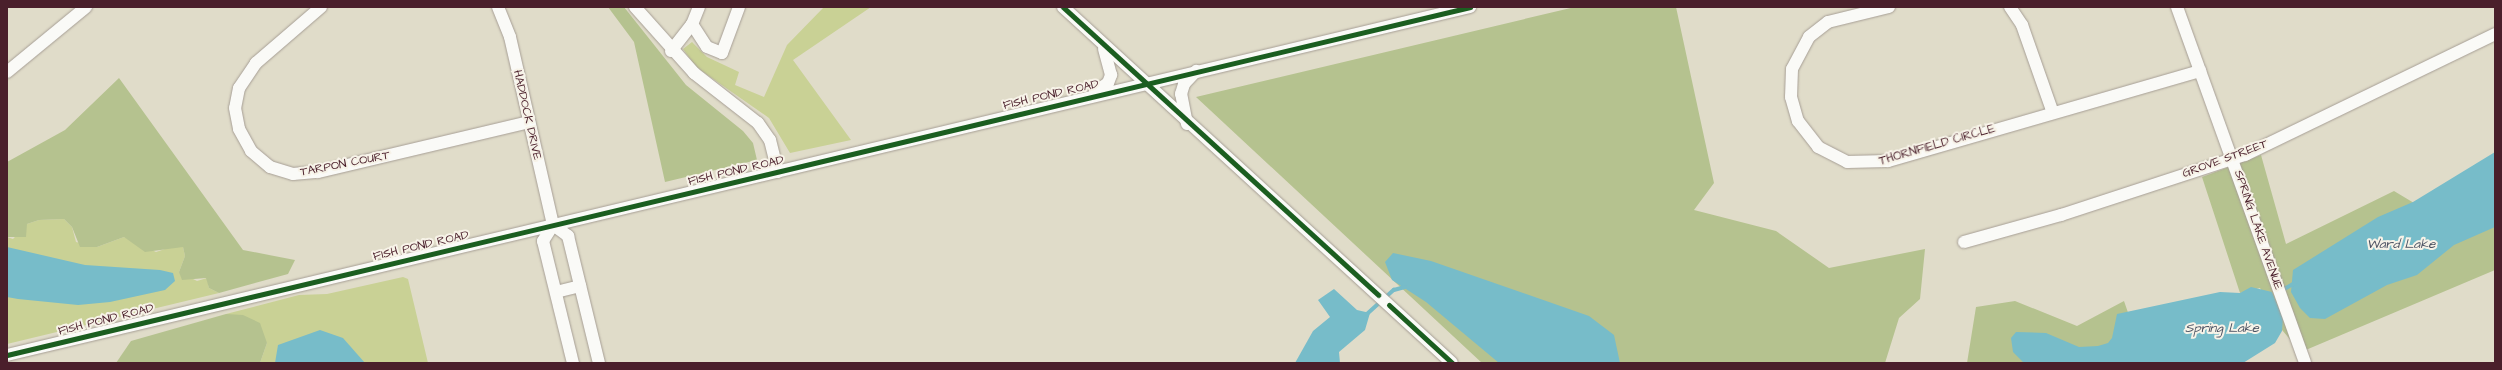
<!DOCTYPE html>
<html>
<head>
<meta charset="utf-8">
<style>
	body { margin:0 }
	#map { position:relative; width:2502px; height:370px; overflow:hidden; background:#e0dcc9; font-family:"Architects Daughter",sans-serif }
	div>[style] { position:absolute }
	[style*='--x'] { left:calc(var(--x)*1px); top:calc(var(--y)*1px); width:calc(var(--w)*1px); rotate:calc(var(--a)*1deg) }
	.green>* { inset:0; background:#c9d195 }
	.forest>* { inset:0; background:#b5c28f }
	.water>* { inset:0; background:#77bcc9 }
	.stream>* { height:3.5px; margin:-1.75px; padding:0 1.75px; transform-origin:1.75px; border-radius:1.75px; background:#77bcc9 }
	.roads { filter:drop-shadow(0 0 1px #a69e95) drop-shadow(0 0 1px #a69e95) }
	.minor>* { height:12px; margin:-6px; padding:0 6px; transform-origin:6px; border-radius:6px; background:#fafaf7 }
	.cycleway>* { height:5px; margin:-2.5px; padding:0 2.5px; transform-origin:2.5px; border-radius:2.5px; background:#1b5e20 }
	span { translate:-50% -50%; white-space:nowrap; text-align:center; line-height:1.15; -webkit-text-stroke:4px #f7f3e8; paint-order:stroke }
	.street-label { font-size:12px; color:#4a1f2b }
	.water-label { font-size:13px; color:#4a5162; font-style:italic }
	.frame { position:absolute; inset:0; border:8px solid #4a1f2b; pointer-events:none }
</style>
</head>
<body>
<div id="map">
	<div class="green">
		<i style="clip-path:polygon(824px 7px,871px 7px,793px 60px,851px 140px,790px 153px,769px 118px,696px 67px,683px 49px,692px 42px,707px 57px,739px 72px,735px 85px,764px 97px,787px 45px)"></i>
		<i style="clip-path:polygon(64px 219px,72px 227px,76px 242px,97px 247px,124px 237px,156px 252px,174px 246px,183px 247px,185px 256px,179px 272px,197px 281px,207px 278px,209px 288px,219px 293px,7px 344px,7px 237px,13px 239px,27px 224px,39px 220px)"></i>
		<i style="clip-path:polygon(403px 277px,408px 279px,428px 363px,260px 363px,267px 343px,226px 314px,299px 295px,327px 294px)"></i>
	</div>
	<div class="forest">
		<i style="clip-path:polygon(608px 7px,624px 7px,686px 85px,743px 131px,753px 143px,757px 160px,665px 182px,634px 42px)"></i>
		<i style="clip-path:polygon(1575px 7px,1676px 7px,1714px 183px,1694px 210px,1776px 231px,1829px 268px,1925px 249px,1920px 299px,1899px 318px,1885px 363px,1482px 363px,1196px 97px)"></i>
		<i style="clip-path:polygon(119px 78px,243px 250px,295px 260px,288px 274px,219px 293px,209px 288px,206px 278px,182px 280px,179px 272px,185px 256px,183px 247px,145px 252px,124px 237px,97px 247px,80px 247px,72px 227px,64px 219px,39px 220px,27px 224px,26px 237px,7px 237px,7px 162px,65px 130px)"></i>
		<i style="clip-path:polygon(2261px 155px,2286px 244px,2394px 191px,2419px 206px,2495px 162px,2495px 270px,2301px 352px,2282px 330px,2260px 288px,2240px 293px,2202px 177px)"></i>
		<i style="clip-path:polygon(2015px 301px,2077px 326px,2124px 301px,2133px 327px,2105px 355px,2026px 363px,1967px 363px,1976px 307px)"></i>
		<i style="clip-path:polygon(226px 314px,243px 315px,260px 323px,267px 343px,260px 363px,116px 363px,131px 341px)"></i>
	</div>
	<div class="water">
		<i style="clip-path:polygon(2495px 152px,2495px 227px,2454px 245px,2417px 275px,2387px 285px,2325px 319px,2310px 318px,2300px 308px,2291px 292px,2293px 270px,2378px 217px,2413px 202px)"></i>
		<i style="clip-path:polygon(7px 247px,85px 265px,160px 270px,173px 273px,175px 281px,165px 290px,110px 302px,78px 305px,18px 299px,7px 297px)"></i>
		<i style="clip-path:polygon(1393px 253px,1431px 261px,1589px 316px,1614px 335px,1620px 363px,1499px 363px,1426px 302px,1392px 280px,1385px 262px)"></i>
		<i style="clip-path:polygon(2251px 287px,2272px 292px,2283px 318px,2282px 331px,2275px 343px,2243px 363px,2024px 363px,2013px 352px,2011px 338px,2016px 332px,2046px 333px,2079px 347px,2098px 346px,2108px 343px,2112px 338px,2117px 314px,2220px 292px,2240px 293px)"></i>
		<i style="clip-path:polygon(1334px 289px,1357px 310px,1370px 313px,1365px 330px,1339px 352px,1340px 363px,1295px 363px,1313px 331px,1330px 317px,1318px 300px)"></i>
		<i style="clip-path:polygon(320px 330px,343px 338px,365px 363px,275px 363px,278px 345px)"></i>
	</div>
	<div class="stream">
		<i style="--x:2281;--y:291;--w:16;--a:-30"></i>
		<i style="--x:1367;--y:314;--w:36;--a:-42"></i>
		<i style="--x:1394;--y:290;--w:11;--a:-15"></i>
	</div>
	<div class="roads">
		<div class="minor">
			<i style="--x:321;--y:7;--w:86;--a:139.3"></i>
			<i style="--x:256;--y:63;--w:30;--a:124"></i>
			<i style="--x:239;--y:88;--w:20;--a:101"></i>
			<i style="--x:235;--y:108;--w:21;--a:79"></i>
			<i style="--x:239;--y:129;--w:25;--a:61"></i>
			<i style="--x:251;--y:151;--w:25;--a:40"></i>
			<i style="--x:270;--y:167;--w:24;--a:17"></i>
			<i style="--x:293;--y:174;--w:25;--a:-5"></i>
			<i style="--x:318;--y:172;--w:217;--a:-13.3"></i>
			<i style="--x:498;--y:7;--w:32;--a:68"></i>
			<i style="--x:510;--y:37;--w:193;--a:77.1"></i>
			<i style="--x:635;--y:7;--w:89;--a:48.2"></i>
			<i style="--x:694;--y:73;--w:81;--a:38"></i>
			<i style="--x:758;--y:123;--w:21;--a:55"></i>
			<i style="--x:770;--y:140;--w:33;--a:76"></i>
			<i style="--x:699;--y:7;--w:18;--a:112"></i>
			<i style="--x:692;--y:24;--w:27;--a:57"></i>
			<i style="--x:707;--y:47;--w:16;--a:22"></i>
			<i style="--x:722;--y:53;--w:49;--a:-69.7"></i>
			<i style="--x:1063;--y:7;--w:527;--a:42.46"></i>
			<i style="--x:1889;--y:7;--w:63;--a:166.2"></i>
			<i style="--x:1828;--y:22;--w:24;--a:142"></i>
			<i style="--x:1809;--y:37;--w:36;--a:118"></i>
			<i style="--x:1792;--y:69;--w:28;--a:92"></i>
			<i style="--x:1791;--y:97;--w:25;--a:74"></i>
			<i style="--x:1798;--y:121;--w:33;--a:52"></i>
			<i style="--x:1818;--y:147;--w:33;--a:27"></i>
			<i style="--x:1847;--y:162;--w:41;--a:-1.4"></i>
			<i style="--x:1888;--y:161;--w:325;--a:-16.1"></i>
			<i style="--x:2010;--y:7;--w:22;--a:56"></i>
			<i style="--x:2022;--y:25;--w:90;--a:70.6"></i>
			<i style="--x:2177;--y:7;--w:378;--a:70.2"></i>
			<i style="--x:671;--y:51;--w:34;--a:-52"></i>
			<i style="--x:7;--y:72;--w:102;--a:-39.4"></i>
			<i style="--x:1095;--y:92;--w:16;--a:-35"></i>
			<i style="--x:1108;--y:83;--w:9;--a:-69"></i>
			<i style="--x:1111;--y:75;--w:27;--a:-105"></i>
			<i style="--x:1187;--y:124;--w:31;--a:-101"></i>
			<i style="--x:1181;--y:94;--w:10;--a:-73"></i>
			<i style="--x:1184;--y:84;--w:18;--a:-47"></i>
			<i style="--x:553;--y:225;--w:19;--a:36"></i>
			<i style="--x:568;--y:236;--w:131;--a:76.3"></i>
			<i style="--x:553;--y:225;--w:19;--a:122"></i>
			<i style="--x:543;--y:241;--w:126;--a:76.2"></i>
			<i style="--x:1964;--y:242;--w:101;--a:-15.6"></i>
			<i style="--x:2061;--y:215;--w:194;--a:-18.1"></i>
			<i style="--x:2245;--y:155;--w:278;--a:-25.8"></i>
			<i style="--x:556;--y:292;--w:25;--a:-14"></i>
			<i style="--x:7;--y:355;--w:1504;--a:-13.38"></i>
		</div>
	</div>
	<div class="cycleway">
		<i style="--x:1063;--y:7;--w:427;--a:42.4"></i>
		<i style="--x:1389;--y:305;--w:86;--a:42.6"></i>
		<i style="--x:7;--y:355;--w:1504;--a:-13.38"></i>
	</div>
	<div class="street-label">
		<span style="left:1051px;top:95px;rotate:-13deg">FISH POND ROAD</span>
		<span style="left:527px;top:115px;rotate:77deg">HADDOCK DRIVE</span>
		<span style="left:1937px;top:145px;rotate:-16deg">THORNFIELD CIRCLE</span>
		<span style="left:2225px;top:159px;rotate:-20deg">GROVE STREET</span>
		<span style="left:345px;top:164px;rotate:-11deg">TARPON COURT</span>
		<span style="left:736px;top:171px;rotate:-13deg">FISH POND ROAD</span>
		<span style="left:2258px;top:230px;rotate:71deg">SPRING LAKE AVENUE</span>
		<span style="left:421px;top:246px;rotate:-13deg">FISH POND ROAD</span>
		<span style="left:106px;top:320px;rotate:-14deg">FISH POND ROAD</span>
	</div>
	<div class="water-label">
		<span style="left:2401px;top:244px">Ward Lake</span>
		<span style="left:2222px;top:328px">Spring Lake</span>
	</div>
	<div class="frame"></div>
</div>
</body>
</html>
